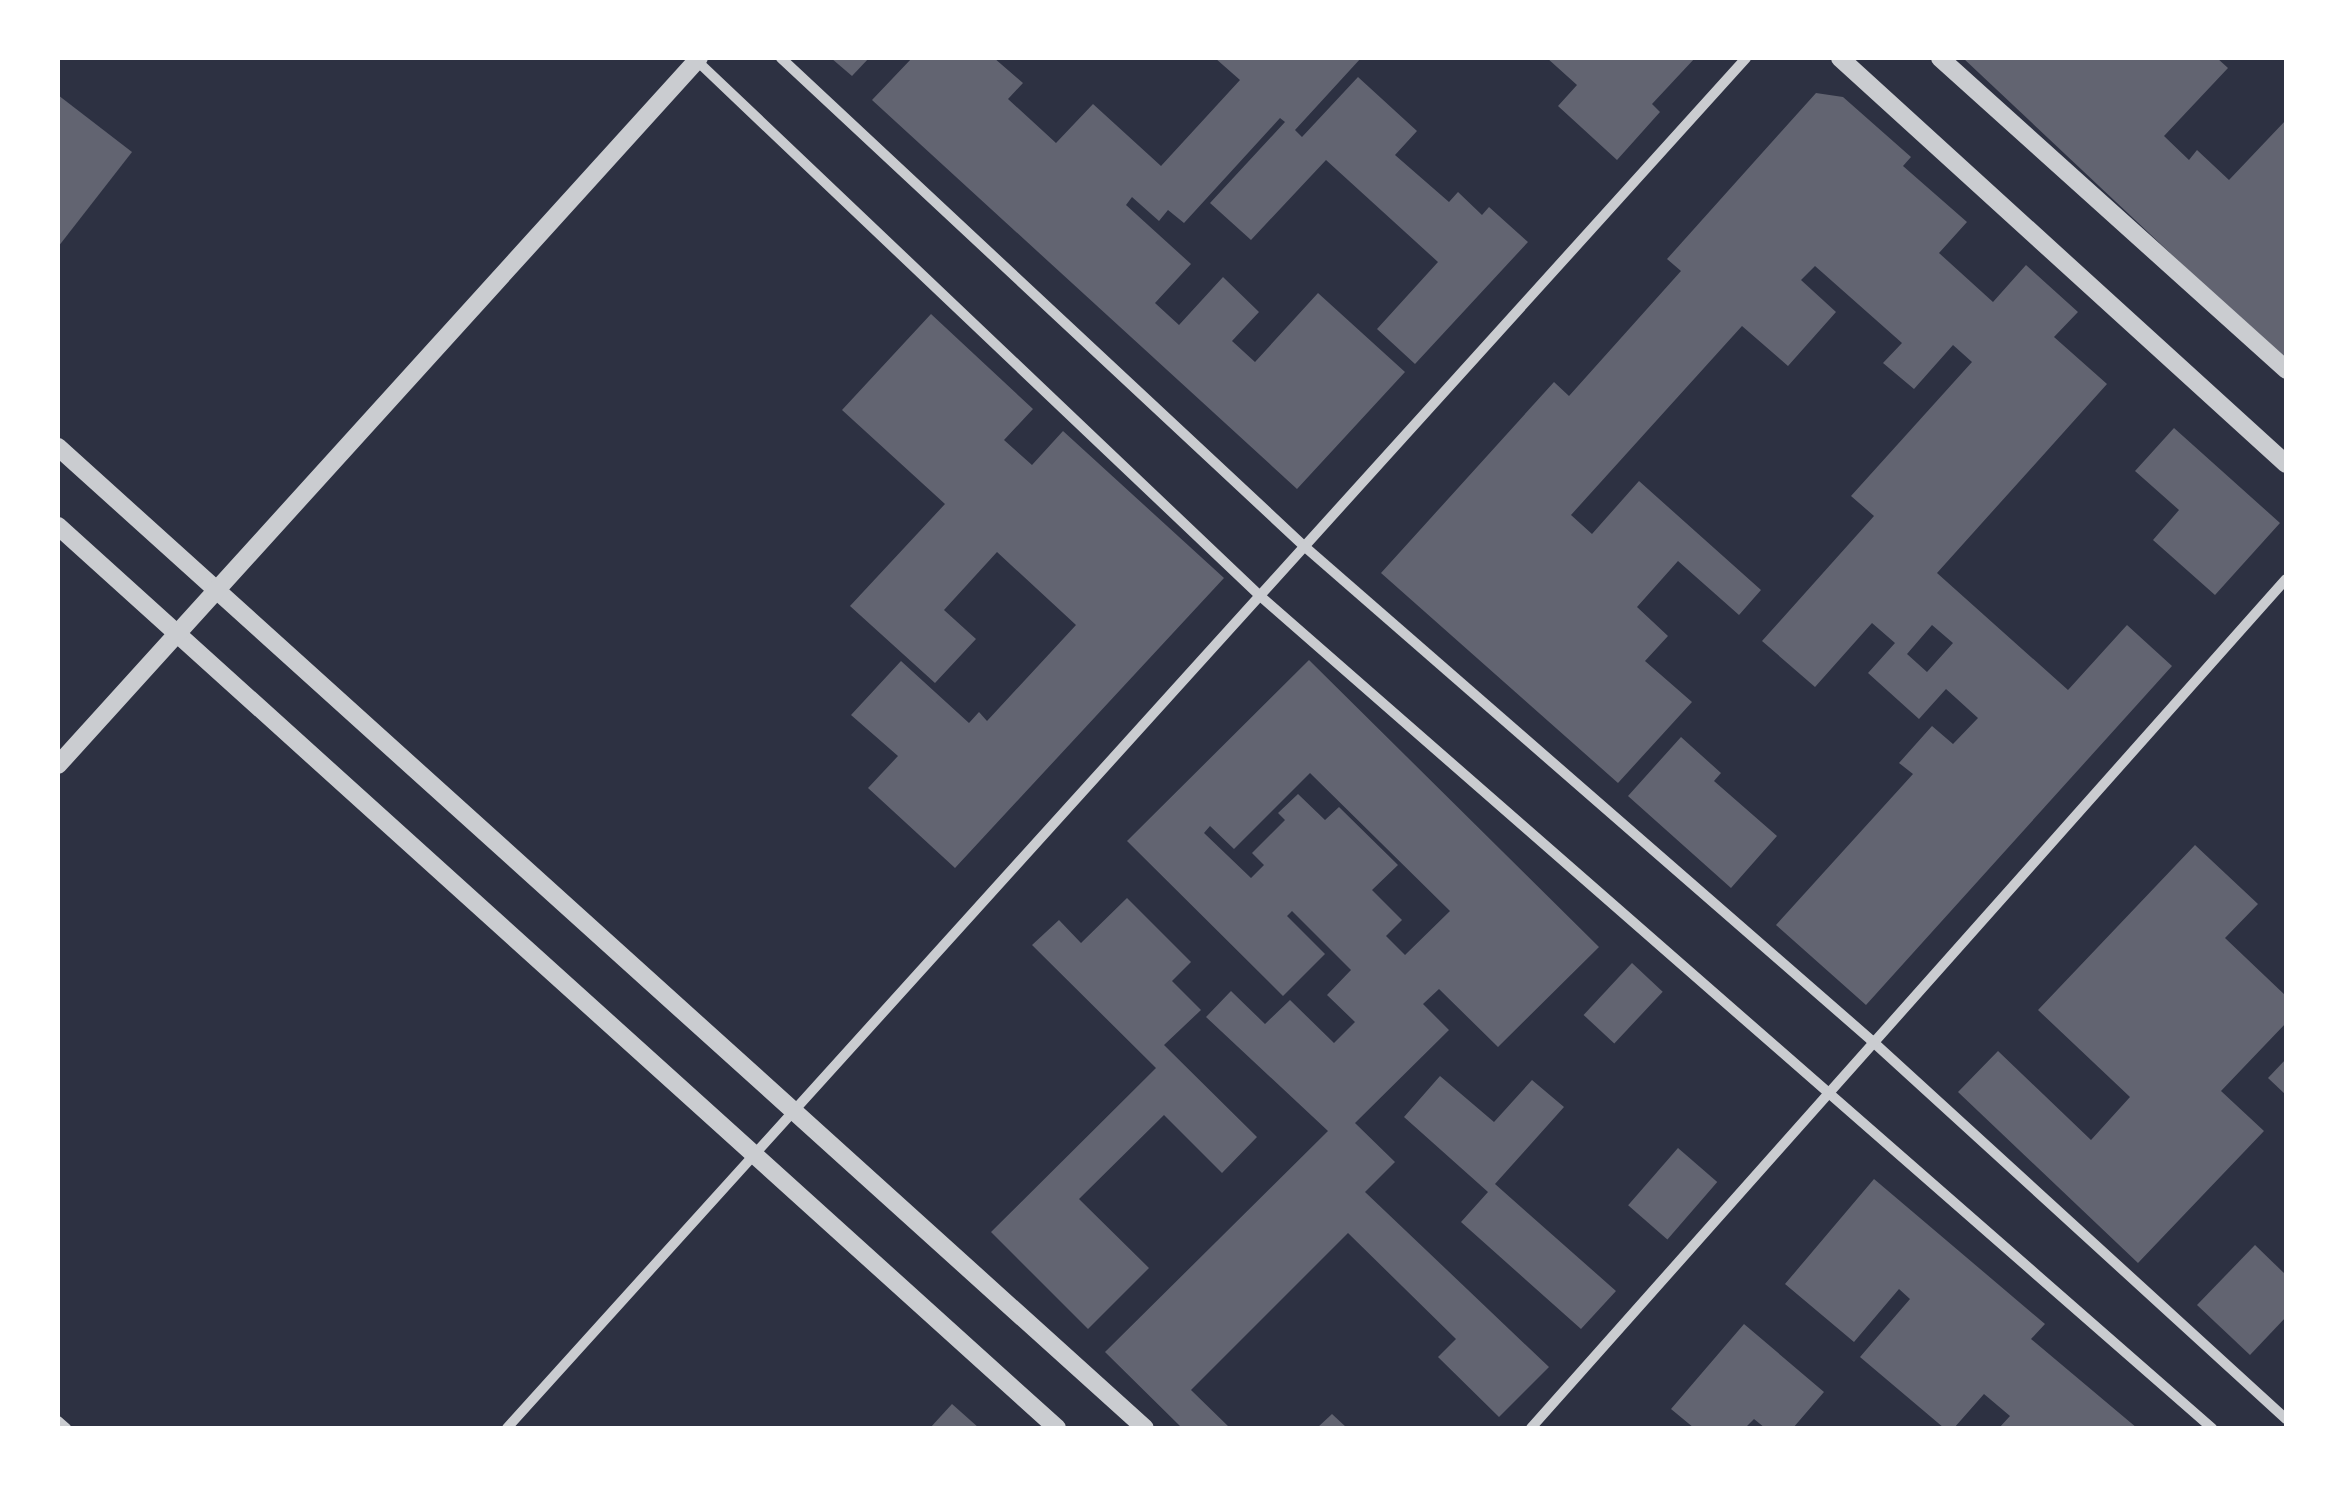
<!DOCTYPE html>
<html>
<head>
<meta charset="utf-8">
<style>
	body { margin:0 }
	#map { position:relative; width:2344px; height:1486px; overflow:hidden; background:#2d3142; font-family:"PT Sans",sans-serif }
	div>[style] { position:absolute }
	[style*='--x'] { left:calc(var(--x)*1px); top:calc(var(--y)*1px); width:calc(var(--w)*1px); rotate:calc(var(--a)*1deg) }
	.building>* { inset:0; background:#626471; transform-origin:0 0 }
	.minor>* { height:10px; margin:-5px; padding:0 5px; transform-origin:5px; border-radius:5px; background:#caccd0 }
	.tertiary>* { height:18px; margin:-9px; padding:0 9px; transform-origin:9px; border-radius:9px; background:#caccd0 }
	span { translate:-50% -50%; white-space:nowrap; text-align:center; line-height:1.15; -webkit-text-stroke:8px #fff; paint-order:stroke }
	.frame { position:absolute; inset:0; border:60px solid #fff; pointer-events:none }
</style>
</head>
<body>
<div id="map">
	<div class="building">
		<i style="clip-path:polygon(831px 58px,869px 58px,852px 76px)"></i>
		<i style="clip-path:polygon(912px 58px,994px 58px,1023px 83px,1008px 99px,1056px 143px,1093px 104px,1161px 166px,1240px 80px,1215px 58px,1361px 58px,1295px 130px,1302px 137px,1358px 77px,1417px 131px,1395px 155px,1449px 202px,1458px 192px,1482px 215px,1489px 207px,1528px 242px,1415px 364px,1377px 329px,1438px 262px,1326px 160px,1251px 240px,1210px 203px,1285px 122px,1280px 118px,1184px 223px,1168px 210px,1159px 221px,1132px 197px,1126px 205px,1191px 264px,1155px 303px,1179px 325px,1223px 277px,1259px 312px,1232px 341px,1255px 362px,1318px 293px,1405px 372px,1297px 489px,872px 100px)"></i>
		<i style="clip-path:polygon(1547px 58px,1695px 58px,1652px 104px,1660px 112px,1617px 160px,1558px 106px,1577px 85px)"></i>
		<i style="clip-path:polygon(1963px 58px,2217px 58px,2228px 68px,2164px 136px,2189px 160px,2197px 150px,2229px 180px,2286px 120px,2286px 362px)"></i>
		<i style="clip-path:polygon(evenodd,1816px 93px,1843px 97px,1911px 157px,1903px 166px,1967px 222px,1939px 253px,1993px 302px,2026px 265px,2078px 312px,2054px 337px,2107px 384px,1937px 573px,2068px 690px,2127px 625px,2172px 666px,1866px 1005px,1776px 925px,1913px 774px,1899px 763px,1932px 726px,1953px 744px,1978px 718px,1946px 689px,1919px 719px,1868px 673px,1895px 643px,1872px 623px,1815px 687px,1762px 641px,1874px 516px,1851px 496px,1972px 362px,1953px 345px,1914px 389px,1883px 363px,1902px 343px,1815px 266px,1801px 280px,1836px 312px,1788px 366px,1742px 326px,1571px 515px,1592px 534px,1639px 481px,1761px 590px,1739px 615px,1678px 561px,1637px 607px,1668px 636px,1645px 661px,1692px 702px,1618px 783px,1381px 573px,1554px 382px,1569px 396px,1681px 271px,1667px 259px,1816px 93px,1932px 625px,1953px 643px,1927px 672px,1907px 654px,1932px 625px)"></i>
		<i style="clip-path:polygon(58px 95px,132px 152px,58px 247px)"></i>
		<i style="clip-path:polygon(931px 314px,1033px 409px,1004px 440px,1032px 465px,1063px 431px,1224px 578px,955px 868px,868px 788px,898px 756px,851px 715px,901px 661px,969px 723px,979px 712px,987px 721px,1076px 625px,997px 552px,944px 610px,976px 639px,935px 683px,850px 606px,945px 504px,842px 410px)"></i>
		<i style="clip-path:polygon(2174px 428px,2280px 523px,2215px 595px,2153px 540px,2179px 510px,2135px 471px)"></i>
		<i style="clip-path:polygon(evenodd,1309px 660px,1599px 947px,1498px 1047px,1439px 989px,1423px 1004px,1449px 1030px,1355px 1123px,1395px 1162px,1365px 1192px,1549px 1367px,1499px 1417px,1438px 1357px,1456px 1339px,1348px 1233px,1191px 1390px,1230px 1428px,1182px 1428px,1105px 1352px,1328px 1131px,1206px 1017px,1231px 991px,1265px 1024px,1290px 1000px,1334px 1043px,1355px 1022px,1327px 995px,1351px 970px,1292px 911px,1287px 916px,1325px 954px,1283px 996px,1127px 841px,1309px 660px,1310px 773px,1450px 911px,1405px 955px,1386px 936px,1402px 920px,1372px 890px,1398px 865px,1339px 807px,1325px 820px,1298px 794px,1278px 813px,1285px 820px,1252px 853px,1264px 865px,1251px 878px,1204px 833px,1210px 826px,1234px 849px,1310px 773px)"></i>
		<i style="clip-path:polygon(1681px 737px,1721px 773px,1714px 781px,1777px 836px,1731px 888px,1628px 796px)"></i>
		<i style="clip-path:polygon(2195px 845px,2258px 904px,2225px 938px,2286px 996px,2286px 1023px,2221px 1091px,2264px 1131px,2138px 1263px,1958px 1092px,1998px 1051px,2091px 1140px,2130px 1097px,2038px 1010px)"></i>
		<i style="clip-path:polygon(1127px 898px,1191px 962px,1172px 981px,1201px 1010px,1164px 1045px,1257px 1137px,1222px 1173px,1164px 1115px,1079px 1199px,1149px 1268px,1088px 1329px,991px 1232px,1156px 1068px,1032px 945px,1059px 920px,1081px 943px)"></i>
		<i style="left:1632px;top:963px;width:42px;height:71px;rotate:43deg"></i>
		<i style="clip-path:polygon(2286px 1059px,2286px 1095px,2268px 1078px)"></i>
		<i style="clip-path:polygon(1440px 1076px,1494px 1122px,1532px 1080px,1564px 1107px,1495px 1184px,1616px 1291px,1581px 1329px,1461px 1222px,1488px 1192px,1404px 1117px)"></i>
		<i style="left:1678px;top:1148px;width:52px;height:76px;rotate:41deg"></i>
		<i style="clip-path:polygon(1874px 1179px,2045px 1324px,2031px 1339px,2137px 1428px,1999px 1428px,2010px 1416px,1984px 1394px,1954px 1428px,1944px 1428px,1860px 1357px,1910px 1299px,1899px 1289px,1854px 1342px,1785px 1284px)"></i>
		<i style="clip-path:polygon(2255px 1245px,2286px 1275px,2286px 1317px,2250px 1355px,2197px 1305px)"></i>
		<i style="clip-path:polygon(1744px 1324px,1824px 1392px,1793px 1428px,1765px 1428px,1754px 1419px,1745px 1428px,1694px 1428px,1671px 1409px)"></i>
		<i style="clip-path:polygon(952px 1404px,979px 1428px,930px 1428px)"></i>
		<i style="clip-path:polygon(1332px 1414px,1347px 1428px,1317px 1428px)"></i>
	</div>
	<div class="minor">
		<i style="--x:694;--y:58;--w:779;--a:43.54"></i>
		<i style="--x:1259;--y:595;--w:1266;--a:41.16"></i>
		<i style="--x:781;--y:58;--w:715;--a:43.02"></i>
		<i style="--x:1304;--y:546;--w:752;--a:41.06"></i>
		<i style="--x:1871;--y:1040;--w:562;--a:42.4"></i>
		<i style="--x:58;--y:1421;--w:11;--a:41"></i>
		<i style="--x:507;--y:1428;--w:1847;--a:-47.87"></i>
		<i style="--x:1531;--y:1428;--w:1136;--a:-48.35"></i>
	</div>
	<div class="tertiary">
		<i style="--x:1840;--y:58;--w:603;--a:42.31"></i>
		<i style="--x:1940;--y:58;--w:466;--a:42"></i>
		<i style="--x:58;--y:447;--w:1464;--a:42.07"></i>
		<i style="--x:58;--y:526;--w:1346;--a:42.08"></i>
		<i style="--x:58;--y:765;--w:954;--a:-47.8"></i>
	</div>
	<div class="frame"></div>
</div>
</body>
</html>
